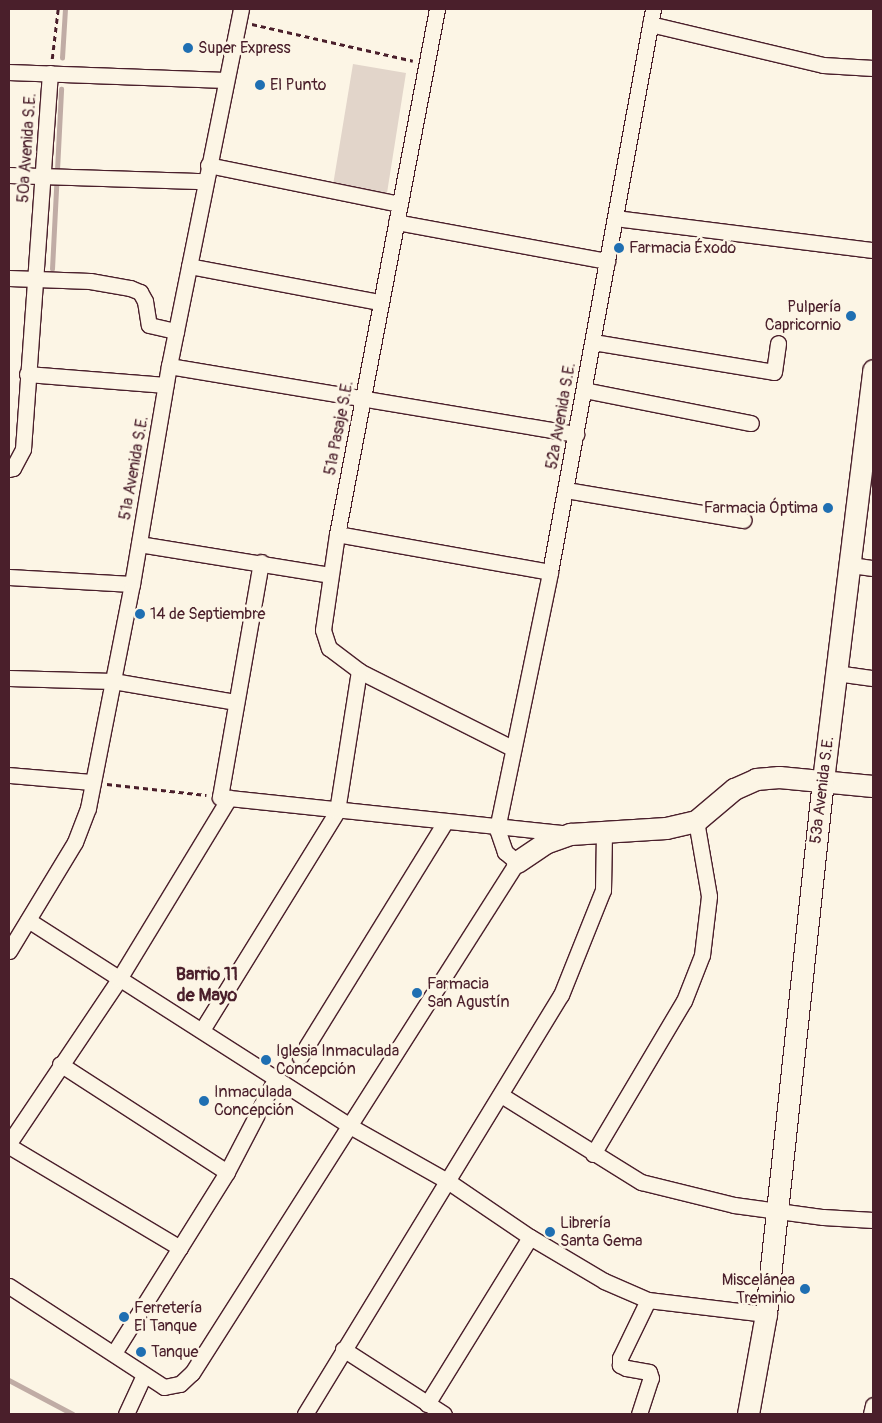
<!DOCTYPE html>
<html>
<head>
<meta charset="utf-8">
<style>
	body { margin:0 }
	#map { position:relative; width:882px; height:1423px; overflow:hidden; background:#fcf5e5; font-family:Pangolin,sans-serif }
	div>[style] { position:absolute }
	.green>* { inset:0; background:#e2d5ca }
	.stream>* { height:4.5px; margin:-2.25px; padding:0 2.25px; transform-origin:2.25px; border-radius:2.25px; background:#c0aca5 }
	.path>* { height:2.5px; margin-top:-1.25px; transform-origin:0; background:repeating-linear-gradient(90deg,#4a1f2b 0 5px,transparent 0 9px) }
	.roads { filter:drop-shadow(1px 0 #4a1f2b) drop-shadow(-1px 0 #4a1f2b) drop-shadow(0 1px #4a1f2b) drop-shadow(0 -1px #4a1f2b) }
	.street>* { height:15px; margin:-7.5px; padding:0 7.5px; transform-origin:7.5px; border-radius:7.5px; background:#fcf5e5 }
	.secondary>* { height:21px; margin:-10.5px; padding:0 10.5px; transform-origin:10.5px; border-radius:10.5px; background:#fcf5e5 }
	.dots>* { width:14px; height:14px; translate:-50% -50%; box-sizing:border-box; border:2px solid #fcf5e5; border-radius:50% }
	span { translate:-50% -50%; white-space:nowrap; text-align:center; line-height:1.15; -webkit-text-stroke:5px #fcf5e5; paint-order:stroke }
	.poi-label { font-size:16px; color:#4a1f2b }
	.left { translate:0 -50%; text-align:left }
	.right { translate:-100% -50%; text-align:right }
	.street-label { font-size:16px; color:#4a1f2b }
	.neighbourhood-label { font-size:18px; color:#4a1f2b; font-weight:700 }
	.frame { position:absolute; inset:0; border:10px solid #4a1f2b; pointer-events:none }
</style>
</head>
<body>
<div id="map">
	<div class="green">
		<i style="clip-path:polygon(353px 64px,406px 73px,387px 193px,333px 185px)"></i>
	</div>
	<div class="stream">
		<i style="left:62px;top:58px;width:49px;rotate:-86.5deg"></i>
		<i style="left:52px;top:269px;width:180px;rotate:-87.1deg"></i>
		<i style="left:9px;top:1380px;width:72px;rotate:28deg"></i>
	</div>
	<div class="path">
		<i style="left:252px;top:24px;width:165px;rotate:12.9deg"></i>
		<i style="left:52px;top:59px;width:50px;rotate:-83.2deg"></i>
		<i style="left:107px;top:784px;width:100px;rotate:6.3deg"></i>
	</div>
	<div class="roads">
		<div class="street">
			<i style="left:437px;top:9px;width:534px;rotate:100.78deg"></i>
			<i style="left:337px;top:534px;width:97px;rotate:98.3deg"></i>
			<i style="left:323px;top:630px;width:19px;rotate:72deg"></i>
			<i style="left:329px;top:648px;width:38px;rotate:37deg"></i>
			<i style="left:359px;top:671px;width:171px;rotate:26.7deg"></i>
			<i style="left:650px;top:24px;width:178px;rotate:13.3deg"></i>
			<i style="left:823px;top:65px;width:50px;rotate:3.4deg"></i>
			<i style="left:9px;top:72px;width:216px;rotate:2.1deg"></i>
			<i style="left:208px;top:165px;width:196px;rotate:11.5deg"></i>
			<i style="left:9px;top:175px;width:196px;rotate:1.8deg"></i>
			<i style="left:615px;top:218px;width:260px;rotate:7.1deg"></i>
			<i style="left:396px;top:222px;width:215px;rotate:10.5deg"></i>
			<i style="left:189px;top:266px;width:194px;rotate:10.7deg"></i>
			<i style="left:9px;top:278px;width:81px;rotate:2.1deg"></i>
			<i style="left:90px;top:281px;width:41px;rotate:9.9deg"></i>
			<i style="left:130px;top:288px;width:11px;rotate:22deg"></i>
			<i style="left:140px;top:292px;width:10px;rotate:61deg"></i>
			<i style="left:145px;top:301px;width:24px;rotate:81deg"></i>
			<i style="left:149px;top:325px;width:28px;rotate:13deg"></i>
			<i style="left:593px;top:342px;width:183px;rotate:9.4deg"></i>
			<i style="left:774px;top:372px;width:29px;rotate:-82deg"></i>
			<i style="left:169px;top:366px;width:413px;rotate:9.5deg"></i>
			<i style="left:27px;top:374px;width:139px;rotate:4.5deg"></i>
			<i style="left:584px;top:390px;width:170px;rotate:11.2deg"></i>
			<i style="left:9px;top:469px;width:4px;rotate:-14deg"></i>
			<i style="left:13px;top:468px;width:21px;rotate:-62deg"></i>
			<i style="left:23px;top:449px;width:377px;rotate:-85.9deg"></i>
			<i style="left:566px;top:490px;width:180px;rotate:9.6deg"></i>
			<i style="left:337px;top:534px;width:216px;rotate:10.1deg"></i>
			<i style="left:139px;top:544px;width:193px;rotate:9.2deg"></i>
			<i style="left:261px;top:562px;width:239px;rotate:99.9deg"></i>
			<i style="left:220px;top:797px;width:345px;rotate:6deg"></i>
			<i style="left:851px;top:565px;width:22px;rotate:8deg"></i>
			<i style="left:9px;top:577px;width:123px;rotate:3.3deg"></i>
			<i style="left:836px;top:673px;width:37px;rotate:8deg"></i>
			<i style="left:9px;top:678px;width:104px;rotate:1.7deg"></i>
			<i style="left:113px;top:681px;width:125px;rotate:9.7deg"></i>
			<i style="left:9px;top:775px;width:84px;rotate:4.8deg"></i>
			<i style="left:28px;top:920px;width:380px;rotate:32.6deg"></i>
			<i style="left:348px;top:1125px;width:116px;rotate:29.4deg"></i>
			<i style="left:449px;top:1182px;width:98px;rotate:34.2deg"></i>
			<i style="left:530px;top:1237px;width:86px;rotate:30.7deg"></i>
			<i style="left:604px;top:1281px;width:48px;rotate:23.4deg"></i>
			<i style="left:648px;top:1300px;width:119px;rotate:6.8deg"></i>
			<i style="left:9px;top:951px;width:127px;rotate:-58.8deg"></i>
			<i style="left:75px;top:842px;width:36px;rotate:-69deg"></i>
			<i style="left:88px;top:808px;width:228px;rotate:-78.9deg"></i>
			<i style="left:132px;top:584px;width:221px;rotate:-80.4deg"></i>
			<i style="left:169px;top:366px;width:364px;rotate:-78.6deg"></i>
			<i style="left:202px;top:1030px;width:257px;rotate:-58.3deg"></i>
			<i style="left:337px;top:811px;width:142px;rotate:-81.1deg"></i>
			<i style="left:300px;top:1057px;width:276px;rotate:-58.3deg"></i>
			<i style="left:60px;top:1064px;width:199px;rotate:32.9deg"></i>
			<i style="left:501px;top:1095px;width:165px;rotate:31.9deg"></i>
			<i style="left:641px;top:1182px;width:96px;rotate:13.9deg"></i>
			<i style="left:734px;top:1205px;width:90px;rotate:7.7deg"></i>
			<i style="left:823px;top:1217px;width:50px;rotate:3.4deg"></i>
			<i style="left:9px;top:1143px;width:197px;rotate:-56.1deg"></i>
			<i style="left:119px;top:979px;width:212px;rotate:-58.7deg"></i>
			<i style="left:9px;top:1146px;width:199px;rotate:30.8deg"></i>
			<i style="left:593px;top:1154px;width:178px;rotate:-59.3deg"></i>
			<i style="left:684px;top:1001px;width:49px;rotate:-68.6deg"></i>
			<i style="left:702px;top:955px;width:59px;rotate:-83.2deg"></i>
			<i style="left:709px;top:896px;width:76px;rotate:-99.8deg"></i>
			<i style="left:9px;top:1286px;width:185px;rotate:33.1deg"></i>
			<i style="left:164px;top:1387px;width:16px;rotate:-11deg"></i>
			<i style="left:180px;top:1384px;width:16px;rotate:-43deg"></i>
			<i style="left:192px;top:1373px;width:606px;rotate:-57.54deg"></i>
			<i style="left:517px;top:862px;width:16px;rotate:-140deg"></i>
			<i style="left:505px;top:852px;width:24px;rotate:-109deg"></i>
			<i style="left:497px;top:829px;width:262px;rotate:-78.3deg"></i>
			<i style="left:550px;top:572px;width:572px;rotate:-79.63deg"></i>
			<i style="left:343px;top:1349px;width:120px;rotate:32.8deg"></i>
			<i style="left:114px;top:1353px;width:213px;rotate:-58deg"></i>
			<i style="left:227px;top:1172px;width:106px;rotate:-62.5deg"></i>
			<i style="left:427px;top:1404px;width:196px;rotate:-58.3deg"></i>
			<i style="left:126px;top:1414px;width:43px;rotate:-65.2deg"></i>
			<i style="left:305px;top:1414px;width:491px;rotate:-58.6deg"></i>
			<i style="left:561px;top:995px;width:113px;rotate:-68.2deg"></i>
			<i style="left:603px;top:890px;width:59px;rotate:-89deg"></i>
			<i style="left:639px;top:1414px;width:38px;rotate:-72deg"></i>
			<i style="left:651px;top:1378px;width:6px;rotate:-108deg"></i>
			<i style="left:649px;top:1372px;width:23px;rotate:-170deg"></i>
			<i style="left:626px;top:1368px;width:7px;rotate:-153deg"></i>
			<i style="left:620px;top:1365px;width:7px;rotate:-90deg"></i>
			<i style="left:620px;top:1358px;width:64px;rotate:-64.2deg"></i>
			<i style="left:871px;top:1414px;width:9px;rotate:-77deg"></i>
		</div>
		<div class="secondary">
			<i style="left:517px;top:862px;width:34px;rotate:-34deg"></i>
			<i style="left:545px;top:843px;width:27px;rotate:-20deg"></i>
			<i style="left:570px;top:834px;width:96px;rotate:-3.6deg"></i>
			<i style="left:666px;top:828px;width:31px;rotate:-13deg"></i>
			<i style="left:696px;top:821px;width:50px;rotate:-40.1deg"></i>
			<i style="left:734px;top:789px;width:24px;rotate:-24deg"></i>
			<i style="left:756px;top:779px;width:23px;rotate:-5deg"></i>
			<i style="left:779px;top:777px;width:94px;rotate:5.5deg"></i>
			<i style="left:748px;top:1414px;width:102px;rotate:-79.8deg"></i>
			<i style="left:766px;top:1314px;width:537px;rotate:-83.91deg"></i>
			<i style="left:823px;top:780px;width:413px;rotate:-83deg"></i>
		</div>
	</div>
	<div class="dots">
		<i style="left:188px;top:48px;background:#1f6fb2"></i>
		<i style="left:260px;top:85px;background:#1f6fb2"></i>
		<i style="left:619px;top:248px;background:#1f6fb2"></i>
		<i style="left:851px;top:316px;background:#1f6fb2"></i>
		<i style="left:828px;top:508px;background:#1f6fb2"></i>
		<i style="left:140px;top:614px;background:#1f6fb2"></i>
		<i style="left:417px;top:993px;background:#1f6fb2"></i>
		<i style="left:266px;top:1060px;background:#1f6fb2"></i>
		<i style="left:204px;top:1101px;background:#1f6fb2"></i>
		<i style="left:550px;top:1232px;background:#1f6fb2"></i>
		<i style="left:805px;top:1289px;background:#1f6fb2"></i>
		<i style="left:124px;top:1317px;background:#1f6fb2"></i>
		<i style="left:141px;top:1352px;background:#1f6fb2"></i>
	</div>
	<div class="poi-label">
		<span class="left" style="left:198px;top:48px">Super Express</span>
		<span class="left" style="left:270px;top:85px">El Punto</span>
		<span class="left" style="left:629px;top:248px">Farmacia Éxodo</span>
		<span class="right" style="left:841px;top:316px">Pulpería<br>Capricornio</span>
		<span class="right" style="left:818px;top:508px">Farmacia Óptima</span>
		<span class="left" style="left:150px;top:614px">14 de Septiembre</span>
		<span class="left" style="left:427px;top:993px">Farmacia<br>San Agustín</span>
		<span class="left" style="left:276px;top:1060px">Iglesia Inmaculada<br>Concepción</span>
		<span class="left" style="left:214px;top:1101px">Inmaculada<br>Concepción</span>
		<span class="left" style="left:560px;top:1232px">Librería<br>Santa Gema</span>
		<span class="right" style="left:795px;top:1289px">Miscelánea<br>Treminio</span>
		<span class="left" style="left:134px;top:1317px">Ferretería<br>El Tanque</span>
		<span class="left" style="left:151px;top:1352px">Tanque</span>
	</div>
	<div class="street-label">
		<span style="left:27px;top:148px;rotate:-86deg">50a Avenida S.E.</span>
		<span style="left:561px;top:416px;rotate:-80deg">52a Avenida S.E.</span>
		<span style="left:339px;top:428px;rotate:-79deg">51a Pasaje S.E.</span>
		<span style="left:134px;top:468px;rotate:-80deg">51a Avenida S.E.</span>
		<span style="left:822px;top:790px;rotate:-83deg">53a Avenida S.E.</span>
	</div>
	<div class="neighbourhood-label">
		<span style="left:207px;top:986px">Barrio 11<br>de Mayo</span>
	</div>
	<div class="frame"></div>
</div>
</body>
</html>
